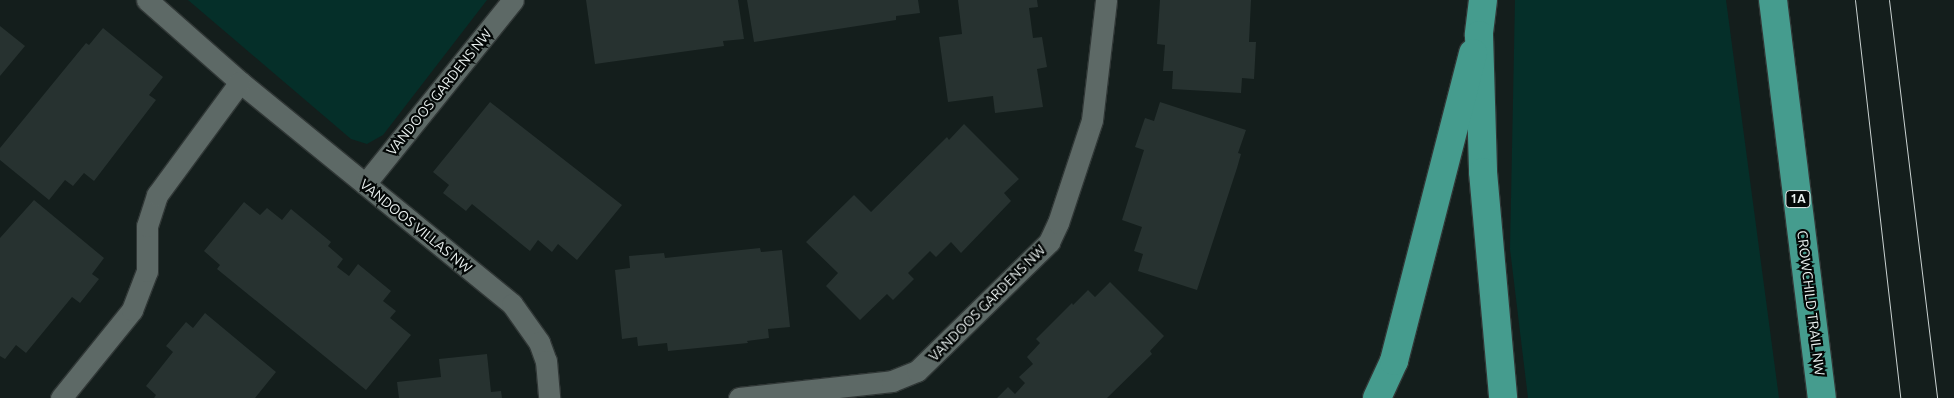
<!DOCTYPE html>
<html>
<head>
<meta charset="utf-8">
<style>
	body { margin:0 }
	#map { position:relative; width:1954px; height:398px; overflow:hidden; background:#141e1c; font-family:Ubuntu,sans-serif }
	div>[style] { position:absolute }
	.green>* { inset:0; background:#052f29 }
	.building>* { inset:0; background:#273230 }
	.roads { filter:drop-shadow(1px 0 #303736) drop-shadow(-1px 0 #303736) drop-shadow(0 1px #303736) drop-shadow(0 -1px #303736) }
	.service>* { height:21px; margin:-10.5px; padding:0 10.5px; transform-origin:10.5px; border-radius:10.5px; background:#5d6966 }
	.motorway>* { height:28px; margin:-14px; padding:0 14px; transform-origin:14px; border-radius:14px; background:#459c8e }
	.tram>* { height:1px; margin:-0.5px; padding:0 0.5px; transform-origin:0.5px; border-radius:0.5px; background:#cad2d1 }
	span { translate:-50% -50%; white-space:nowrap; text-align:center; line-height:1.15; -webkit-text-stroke:4.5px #040807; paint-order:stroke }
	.shield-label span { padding:1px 4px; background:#040807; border:1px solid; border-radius:4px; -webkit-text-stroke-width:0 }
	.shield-label { font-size:12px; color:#eaf1f0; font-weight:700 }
	.street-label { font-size:14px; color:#eaf1f0 }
</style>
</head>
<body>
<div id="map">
	<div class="green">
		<i style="clip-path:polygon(188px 0,487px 0,383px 135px,367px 144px,351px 139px)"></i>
		<i style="clip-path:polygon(1515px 0,1726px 0,1779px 398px,1528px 398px,1510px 249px)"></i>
	</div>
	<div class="building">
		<i style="clip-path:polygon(586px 0,738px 0,744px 39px,723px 41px,724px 46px,595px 64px)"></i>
		<i style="clip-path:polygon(747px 0,918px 0,920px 13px,896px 16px,896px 20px,754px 42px)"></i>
		<i style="clip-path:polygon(958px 0,1037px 0,1038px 7px,1029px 8px,1033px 38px,1042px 37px,1047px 67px,1037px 69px,1043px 107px,995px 113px,993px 96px,948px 102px,939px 37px,962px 34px)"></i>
		<i style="clip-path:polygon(1160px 0,1251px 0,1249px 42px,1256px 42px,1254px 79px,1242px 78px,1241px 93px,1172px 89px,1173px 71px,1163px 71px,1165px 45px,1157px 44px)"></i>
		<i style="clip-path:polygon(0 26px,25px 46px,0 76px)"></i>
		<i style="clip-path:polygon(103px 28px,163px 77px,149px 95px,156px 100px,94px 181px,84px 173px,73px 186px,65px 180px,49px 200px,0 160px,0 148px,86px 43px,89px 45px)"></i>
		<i style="clip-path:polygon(490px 102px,622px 205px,577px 260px,558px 244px,552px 252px,538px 240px,530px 251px,472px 204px,466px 211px,443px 193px,449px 185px,433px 172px)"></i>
		<i style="clip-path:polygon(1160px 102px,1246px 130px,1238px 153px,1241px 154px,1237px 168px,1197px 290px,1138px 271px,1143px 254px,1134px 251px,1142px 227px,1122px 220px,1144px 150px,1135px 147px,1145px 118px,1154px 121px)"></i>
		<i style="clip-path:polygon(964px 124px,1019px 179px,1004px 193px,1011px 201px,961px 253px,951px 242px,936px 257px,930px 251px,908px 273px,914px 279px,893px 300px,887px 294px,860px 320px,826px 286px,838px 273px,806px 242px,854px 195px,871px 212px,947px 137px,949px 140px)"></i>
		<i style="clip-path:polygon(34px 200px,104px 258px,92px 274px,99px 279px,80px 303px,72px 297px,26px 353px,16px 345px,5px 359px,0 356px,0 238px)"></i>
		<i style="clip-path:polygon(244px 202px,260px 215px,267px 208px,282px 220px,291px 209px,331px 242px,328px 246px,343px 259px,337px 267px,349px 276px,358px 264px,391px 291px,383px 301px,396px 311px,390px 318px,411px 335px,366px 390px,217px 269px,220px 265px,204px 251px)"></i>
		<i style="clip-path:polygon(760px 248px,761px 252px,782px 250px,790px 327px,768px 329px,769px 338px,747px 341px,748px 343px,668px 351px,667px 343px,638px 346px,637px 337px,622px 339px,615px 270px,630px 268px,629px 256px,664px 253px,665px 258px)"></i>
		<i style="clip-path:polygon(1110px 282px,1164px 336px,1150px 351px,1152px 354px,1107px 398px,997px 398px,1008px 387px,1015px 394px,1025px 383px,1019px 377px,1033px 364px,1027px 357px,1040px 343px,1036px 339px,1072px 303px,1073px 305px,1088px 290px,1095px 297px)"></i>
		<i style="clip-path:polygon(205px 313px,276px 372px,255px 398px,154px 398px,156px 395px,146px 386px,173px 352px,166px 346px,186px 322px,193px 328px)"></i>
		<i style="clip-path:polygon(487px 354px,491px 392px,501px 391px,502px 398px,399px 398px,397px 382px,441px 377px,439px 359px)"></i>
	</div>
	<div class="roads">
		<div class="service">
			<i style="left:147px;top:0;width:124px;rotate:41.4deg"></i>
			<i style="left:240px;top:82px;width:351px;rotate:39.2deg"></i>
			<i style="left:512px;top:304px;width:47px;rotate:54.6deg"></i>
			<i style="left:539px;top:342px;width:20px;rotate:70deg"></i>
			<i style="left:546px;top:361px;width:37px;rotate:85deg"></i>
			<i style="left:365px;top:184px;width:236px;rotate:-51.2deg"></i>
			<i style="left:61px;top:398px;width:113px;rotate:-51.1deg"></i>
			<i style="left:132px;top:310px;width:42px;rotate:-69deg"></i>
			<i style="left:147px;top:271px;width:45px;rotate:-90deg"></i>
			<i style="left:147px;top:226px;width:33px;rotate:-72deg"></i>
			<i style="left:157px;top:195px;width:140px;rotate:-53.7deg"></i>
			<i style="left:739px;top:398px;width:154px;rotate:-6.3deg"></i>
			<i style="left:892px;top:381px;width:27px;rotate:-22deg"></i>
			<i style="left:917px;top:371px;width:185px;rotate:-44.3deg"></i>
			<i style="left:1049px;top:242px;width:21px;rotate:-65deg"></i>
			<i style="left:1058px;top:223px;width:108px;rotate:-71.7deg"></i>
			<i style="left:1092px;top:120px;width:121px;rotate:-83.3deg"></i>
		</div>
		<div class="motorway">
			<i style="left:1483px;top:0;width:35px;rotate:97deg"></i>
			<i style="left:1479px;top:35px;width:137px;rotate:88.3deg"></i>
			<i style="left:1483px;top:172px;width:227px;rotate:84.9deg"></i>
			<i style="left:1773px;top:0;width:401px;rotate:83deg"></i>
			<i style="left:1377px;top:398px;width:41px;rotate:-65.3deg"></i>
			<i style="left:1394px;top:361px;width:318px;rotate:-75.6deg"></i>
		</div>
	</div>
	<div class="tram">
		<i style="left:1855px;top:0;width:401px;rotate:83.5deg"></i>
		<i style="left:1889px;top:0;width:401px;rotate:83.1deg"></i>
	</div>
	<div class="shield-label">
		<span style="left:1798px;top:199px">1A</span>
	</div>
	<div class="street-label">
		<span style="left:439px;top:92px;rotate:-51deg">VANDOOS GARDENS NW</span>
		<span style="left:416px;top:226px;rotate:39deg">VANDOOS VILLAS NW</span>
		<span style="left:987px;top:303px;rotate:-45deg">VANDOOS GARDENS NW</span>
		<span style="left:1811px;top:303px;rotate:83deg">CROWCHILD TRAIL NW</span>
	</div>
</div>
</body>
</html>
